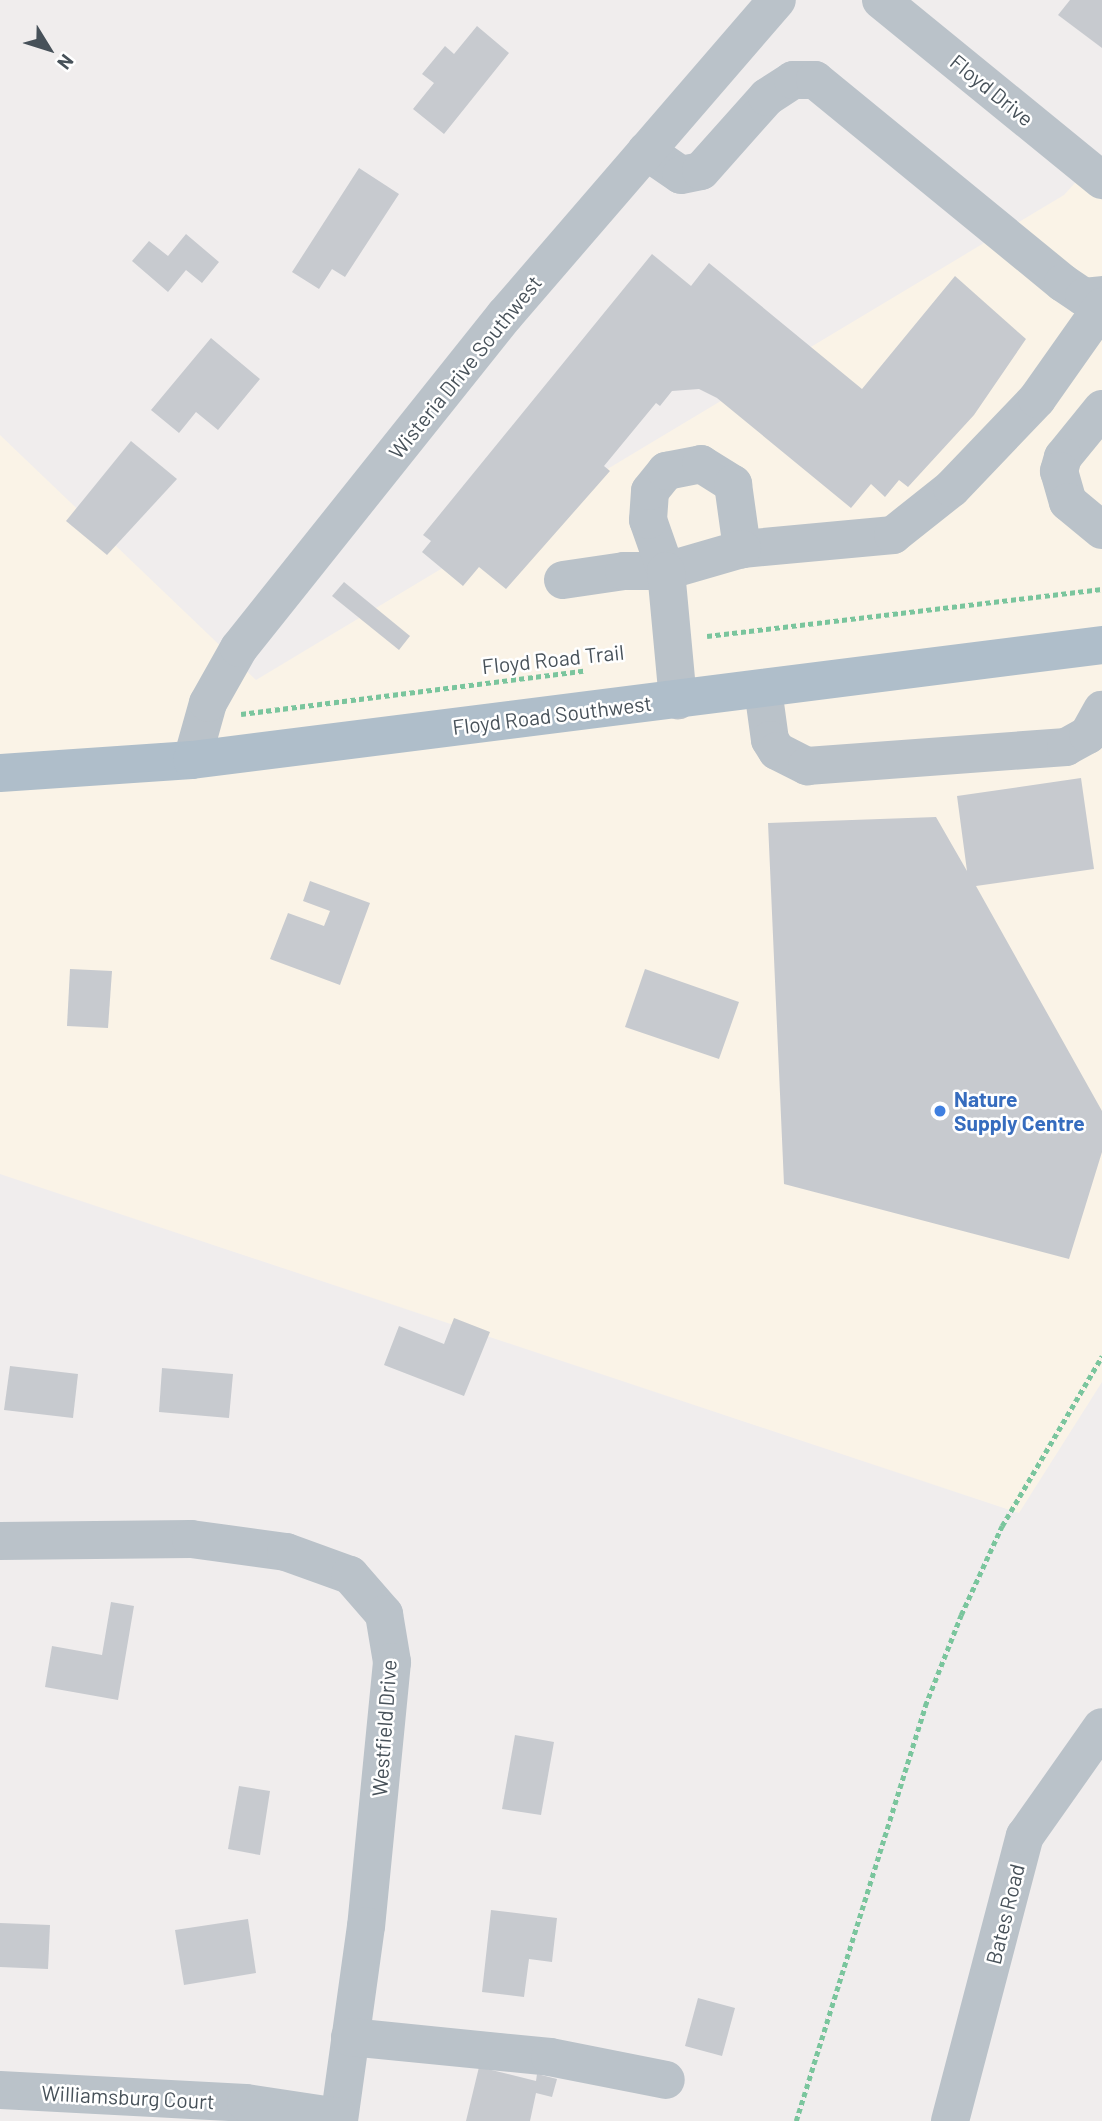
<!DOCTYPE html>
<html>
<head>
<meta charset="utf-8">
<style>
	body { margin:0 }
	#map { position:relative; width:1102px; height:2121px; overflow:hidden; background:#f0eded; font-family:Barlow,sans-serif }
	div>[style] { position:absolute }
	.commercial>* { inset:0; background:#faf3e7 }
	.building>* { inset:0; background:#c7cacf }
	.path>* { height:4.5px; margin-top:-2.25px; transform-origin:0; background:repeating-linear-gradient(90deg,#7ac59d 0 5px,transparent 0 8.5px) }
	.minor>* { height:38px; margin:-19px; padding:0 19px; transform-origin:19px; border-radius:19px; background:#bac2c9 }
	.major>* { height:38px; margin:-19px; padding:0 19px; transform-origin:19px; border-radius:19px; background:#afbeca }
	.dots>* { width:19px; height:19px; translate:-50% -50%; box-sizing:border-box; border:4px solid #fff; border-radius:50% }
	span { translate:-50% -50%; white-space:nowrap; text-align:center; line-height:1.15; -webkit-text-stroke:5px #fff; paint-order:stroke }
	.street-label { font-size:21px; color:#475159 }
	.shop-label { font-size:21px; color:#366cbe; font-weight:700 }
	.left { translate:0 -50%; text-align:left }
	.north { position:absolute; left:14px; top:14px; width:70px; height:70px; -webkit-text-stroke:5px #fff; paint-order:stroke; rotate:128deg; font-size:19px; font-weight:700; line-height:28px; text-align:center; color:#475159 }
	.north::after { content:''; display:block; margin:auto; width:24px; height:32px; background:#475159; clip-path:polygon(50% 0,100% 100%,50% 72%,0 100%) }
</style>
</head>
<body>
<div id="map">
	<div class="commercial">
		<i style="clip-path:polygon(1094px 162px,1102px 168px,1102px 1382px,1019px 1513px,0 1174px,0 435px,256px 680px,1064px 195px)"></i>
	</div>
	<div class="building">
		<i style="clip-path:polygon(1070px 0,1102px 0,1102px 48px,1058px 15px)"></i>
		<i style="clip-path:polygon(477px 26px,509px 53px,444px 134px,413px 109px,434px 83px,422px 74px,445px 46px,454px 54px)"></i>
		<i style="clip-path:polygon(359px 168px,399px 194px,345px 277px,332px 269px,319px 289px,292px 272px)"></i>
		<i style="clip-path:polygon(186px 234px,219px 262px,202px 283px,186px 270px,168px 292px,132px 261px,149px 241px,168px 256px)"></i>
		<i style="clip-path:polygon(652px 254px,691px 286px,709px 263px,862px 389px,955px 276px,1026px 339px,974px 415px,908px 487px,899px 480px,885px 497px,871px 484px,851px 508px,717px 398px,699px 389px,672px 391px,660px 406px,656px 403px,604px 466px,610px 471px,506px 589px,479px 567px,463px 586px,422px 552px,431px 541px,423px 535px)"></i>
		<i style="clip-path:polygon(211px 338px,260px 379px,218px 430px,196px 412px,179px 433px,151px 410px)"></i>
		<i style="clip-path:polygon(131px 441px,177px 479px,107px 555px,66px 521px)"></i>
		<i style="clip-path:polygon(344px 582px,410px 636px,399px 650px,332px 596px)"></i>
		<i style="clip-path:polygon(1081px 778px,1094px 869px,976px 886px,1102px 1111px,1102px 1152px,1069px 1259px,784px 1184px,768px 823px,936px 817px,967px 871px,957px 796px)"></i>
		<i style="clip-path:polygon(310px 881px,370px 903px,340px 985px,270px 959px,288px 913px,324px 926px,330px 911px,303px 901px)"></i>
		<i style="clip-path:polygon(70px 969px,112px 971px,108px 1028px,67px 1026px)"></i>
		<i style="clip-path:polygon(645px 969px,739px 1002px,719px 1059px,625px 1027px)"></i>
		<i style="clip-path:polygon(454px 1318px,490px 1332px,464px 1396px,384px 1365px,399px 1326px,444px 1344px)"></i>
		<i style="clip-path:polygon(10px 1366px,78px 1374px,73px 1418px,4px 1410px)"></i>
		<i style="clip-path:polygon(162px 1368px,233px 1374px,229px 1418px,159px 1412px)"></i>
		<i style="clip-path:polygon(111px 1602px,134px 1606px,118px 1700px,45px 1687px,52px 1646px,102px 1655px)"></i>
		<i style="clip-path:polygon(515px 1735px,554px 1742px,541px 1815px,502px 1809px)"></i>
		<i style="clip-path:polygon(239px 1786px,270px 1791px,260px 1855px,228px 1849px)"></i>
		<i style="clip-path:polygon(491px 1910px,557px 1918px,552px 1962px,529px 1959px,524px 1997px,482px 1992px)"></i>
		<i style="clip-path:polygon(248px 1919px,256px 1973px,184px 1985px,175px 1930px)"></i>
		<i style="clip-path:polygon(0 1923px,50px 1925px,48px 1969px,0 1967px)"></i>
		<i style="clip-path:polygon(698px 1998px,735px 2008px,722px 2056px,685px 2046px)"></i>
		<i style="clip-path:polygon(479px 2067px,536px 2081px,537px 2074px,557px 2079px,552px 2097px,536px 2093px,530px 2121px,466px 2121px)"></i>
	</div>
	<div class="path">
		<i style="left:707px;top:636px;width:398px;rotate:-6.8deg"></i>
		<i style="left:241px;top:714px;width:345px;rotate:-7.2deg"></i>
		<i style="left:796px;top:2121px;width:435px;rotate:-72.7deg"></i>
		<i style="left:925px;top:1706px;width:98px;rotate:-68.4deg"></i>
		<i style="left:961px;top:1615px;width:98px;rotate:-65.3deg"></i>
		<i style="left:1002px;top:1526px;width:197px;rotate:-59.5deg"></i>
	</div>
	<div class="minor">
		<i style="left:881px;top:0;width:285px;rotate:39.2deg"></i>
		<i style="left:646px;top:151px;width:42px;rotate:34.4deg"></i>
		<i style="left:681px;top:175px;width:20px;rotate:-11deg"></i>
		<i style="left:701px;top:171px;width:99px;rotate:-48.3deg"></i>
		<i style="left:767px;top:97px;width:31px;rotate:-33deg"></i>
		<i style="left:793px;top:80px;width:22px"></i>
		<i style="left:815px;top:80px;width:320px;rotate:39.3deg"></i>
		<i style="left:1063px;top:283px;width:25px;rotate:34deg"></i>
		<i style="left:1084px;top:297px;width:18px;rotate:-6deg"></i>
		<i style="left:1102px;top:409px;width:62px;rotate:129.1deg"></i>
		<i style="left:1063px;top:457px;width:15px;rotate:106deg"></i>
		<i style="left:1059px;top:471px;width:32px;rotate:74deg"></i>
		<i style="left:1068px;top:502px;width:44px;rotate:39.5deg"></i>
		<i style="left:742px;top:549px;width:152px;rotate:-5.3deg"></i>
		<i style="left:893px;top:535px;width:75px;rotate:-38.5deg"></i>
		<i style="left:952px;top:488px;width:123px;rotate:-46.3deg"></i>
		<i style="left:1037px;top:399px;width:113px;rotate:-54.8deg"></i>
		<i style="left:563px;top:580px;width:62px;rotate:-8.4deg"></i>
		<i style="left:624px;top:571px;width:42px"></i>
		<i style="left:666px;top:571px;width:54px;rotate:-109.4deg"></i>
		<i style="left:648px;top:520px;width:29px;rotate:-86deg"></i>
		<i style="left:650px;top:491px;width:26px;rotate:-51deg"></i>
		<i style="left:666px;top:471px;width:36px;rotate:-11deg"></i>
		<i style="left:701px;top:464px;width:38px;rotate:32deg"></i>
		<i style="left:733px;top:484px;width:66px;rotate:82.1deg"></i>
		<i style="left:742px;top:549px;width:79px;rotate:163.9deg"></i>
		<i style="left:666px;top:571px;width:130px;rotate:84.7deg"></i>
		<i style="left:763px;top:689px;width:51px;rotate:82.2deg"></i>
		<i style="left:770px;top:740px;width:13px;rotate:58deg"></i>
		<i style="left:777px;top:751px;width:34px;rotate:27deg"></i>
		<i style="left:807px;top:766px;width:260px;rotate:-4.2deg"></i>
		<i style="left:1066px;top:747px;width:25px;rotate:-29deg"></i>
		<i style="left:1088px;top:735px;width:29px;rotate:-61deg"></i>
		<i style="left:192px;top:760px;width:59px;rotate:-74.3deg"></i>
		<i style="left:208px;top:703px;width:63px;rotate:-60.6deg"></i>
		<i style="left:239px;top:648px;width:426px;rotate:-51.4deg"></i>
		<i style="left:505px;top:315px;width:416px;rotate:-49.2deg"></i>
		<i style="left:0;top:1541px;width:191px;rotate:-0.6deg"></i>
		<i style="left:191px;top:1539px;width:96px;rotate:7.8deg"></i>
		<i style="left:286px;top:1552px;width:68px;rotate:19.8deg"></i>
		<i style="left:350px;top:1575px;width:52px;rotate:48.9deg"></i>
		<i style="left:384px;top:1614px;width:49px;rotate:80.5deg"></i>
		<i style="left:392px;top:1662px;width:265px;rotate:95.6deg"></i>
		<i style="left:366px;top:1926px;width:197px;rotate:97.9deg"></i>
		<i style="left:350px;top:2037px;width:201px;rotate:5.7deg"></i>
		<i style="left:550px;top:2057px;width:118px;rotate:11.2deg"></i>
		<i style="left:0;top:2090px;width:246px;rotate:3deg"></i>
		<i style="left:246px;top:2103px;width:94px;rotate:8.6deg"></i>
		<i style="left:950px;top:2121px;width:295px;rotate:-75.3deg"></i>
		<i style="left:1025px;top:1836px;width:133px;rotate:-54.8deg"></i>
	</div>
	<div class="major">
		<i style="left:0;top:773px;width:192px;rotate:-3.9deg"></i>
		<i style="left:192px;top:760px;width:917px;rotate:-7.2deg"></i>
	</div>
	<div class="dots">
		<i style="left:940px;top:1111px;background:#3f7fe0"></i>
	</div>
	<div class="street-label">
		<span style="left:992px;top:90px;rotate:39deg">Floyd Drive</span>
		<span style="left:465px;top:367px;rotate:-51deg">Wisteria Drive Southwest</span>
		<span style="left:553px;top:659px;rotate:-6deg">Floyd Road Trail</span>
		<span style="left:552px;top:715px;rotate:-7deg">Floyd Road Southwest</span>
		<span style="left:384px;top:1728px;rotate:-86deg">Westfield Drive</span>
		<span style="left:1005px;top:1914px;rotate:-76deg">Bates Road</span>
		<span style="left:128px;top:2097px;rotate:3deg">Williamsburg Court</span>
	</div>
	<div class="shop-label">
		<span class="left" style="left:954px;top:1111px">Nature<br>Supply Centre</span>
	</div>
	<div class="north">N</div>
</div>
</body>
</html>
